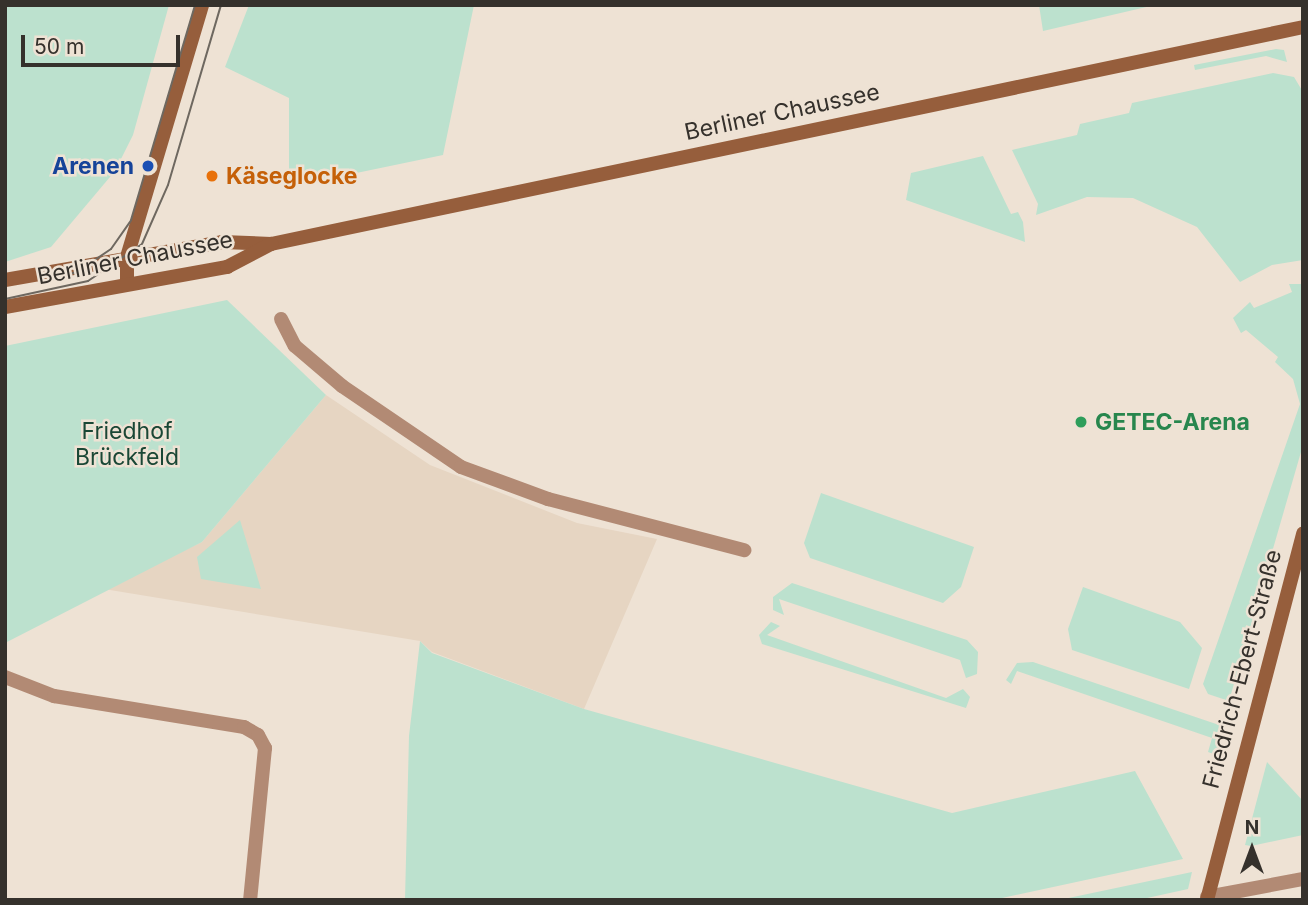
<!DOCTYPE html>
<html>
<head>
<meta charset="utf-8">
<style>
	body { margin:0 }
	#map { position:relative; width:1308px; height:905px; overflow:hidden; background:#eee2d4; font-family:Inter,sans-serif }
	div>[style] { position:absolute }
	.built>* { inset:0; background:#e6d5c2 }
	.green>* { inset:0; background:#bce1ce }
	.street>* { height:14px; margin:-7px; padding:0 7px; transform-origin:7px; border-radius:7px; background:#b28a74 }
	.secondary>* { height:14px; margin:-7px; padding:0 7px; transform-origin:7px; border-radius:7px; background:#965e3c }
	.tram>* { height:2px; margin:-1px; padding:0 1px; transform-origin:1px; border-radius:1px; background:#6e6860 }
	.dots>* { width:19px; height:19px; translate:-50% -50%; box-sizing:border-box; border:4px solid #eee2d4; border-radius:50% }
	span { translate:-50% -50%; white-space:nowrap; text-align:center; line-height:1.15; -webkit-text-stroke:5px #eee2d4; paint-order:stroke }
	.street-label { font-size:23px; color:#35312c }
	.transit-label { font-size:23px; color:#164399; font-weight:700 }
	.right { translate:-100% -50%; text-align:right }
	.food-label { font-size:23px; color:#c56008; font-weight:700 }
	.left { translate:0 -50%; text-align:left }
	.leisure-label { font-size:23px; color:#27864d; font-weight:700 }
	.park-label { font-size:23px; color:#1a4735 }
	.frame { position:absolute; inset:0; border:7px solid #35312c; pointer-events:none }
	.north { position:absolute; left:1217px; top:814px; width:70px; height:70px; -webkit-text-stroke:5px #eee2d4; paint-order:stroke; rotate:0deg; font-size:19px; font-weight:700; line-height:28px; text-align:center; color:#35312c }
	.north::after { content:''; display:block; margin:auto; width:24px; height:32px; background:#35312c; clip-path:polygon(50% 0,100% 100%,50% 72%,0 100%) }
	.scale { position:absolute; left:21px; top:35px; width:159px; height:32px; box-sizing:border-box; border:4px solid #35312c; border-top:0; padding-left:9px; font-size:21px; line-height:24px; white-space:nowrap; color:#35312c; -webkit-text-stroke:5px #eee2d4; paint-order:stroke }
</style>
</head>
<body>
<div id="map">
	<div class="built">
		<i style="clip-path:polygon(326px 395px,430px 465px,577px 523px,657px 539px,584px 709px,432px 652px,420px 641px,104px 589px,202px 542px)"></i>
	</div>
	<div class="green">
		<i style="clip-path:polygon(5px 5px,169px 5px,133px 135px,115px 171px,51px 247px,5px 262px)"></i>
		<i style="clip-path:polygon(249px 5px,474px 5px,443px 155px,289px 187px,289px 98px,225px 67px)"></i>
		<i style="clip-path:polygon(1039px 5px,1155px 5px,1043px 31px)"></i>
		<i style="clip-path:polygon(1276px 49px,1284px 50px,1287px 62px,1266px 56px,1195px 70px,1194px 65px)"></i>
		<i style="clip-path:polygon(1273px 73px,1294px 77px,1303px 92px,1303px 260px,1272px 265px,1240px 282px,1197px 227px,1133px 198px,1087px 197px,1036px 215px,1038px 204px,1012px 150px,1077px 135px,1080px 124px,1129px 113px,1132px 103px)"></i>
		<i style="clip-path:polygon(983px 156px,1011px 214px,1018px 212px,1023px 222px,1025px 242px,906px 200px,911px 173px)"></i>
		<i style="clip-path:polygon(1289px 284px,1303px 284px,1303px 445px,1229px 701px,1208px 694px,1203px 684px,1300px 404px,1293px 379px,1275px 362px,1278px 357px,1246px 330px,1241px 333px,1233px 318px,1250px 302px,1254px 308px,1292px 292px)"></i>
		<i style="clip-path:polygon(227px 300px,326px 395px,202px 542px,5px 643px,5px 346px)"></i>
		<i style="clip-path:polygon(821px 493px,974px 547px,961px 587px,943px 603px,810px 558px,804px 543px)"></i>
		<i style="clip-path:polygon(240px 520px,261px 589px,201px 579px,197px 557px)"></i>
		<i style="clip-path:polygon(792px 583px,967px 640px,978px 652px,977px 674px,966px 678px,960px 660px,779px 599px,784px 615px,773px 610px,773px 597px)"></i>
		<i style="clip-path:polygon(1083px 587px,1180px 622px,1202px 648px,1189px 689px,1072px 650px,1068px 629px)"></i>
		<i style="clip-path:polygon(771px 622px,780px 626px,767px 635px,946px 698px,963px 689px,970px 697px,966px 708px,762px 644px,759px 635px)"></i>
		<i style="clip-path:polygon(420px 641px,432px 653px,584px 709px,952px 813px,1135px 771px,1183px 859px,993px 900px,405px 900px,409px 736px)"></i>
		<i style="clip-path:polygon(1033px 662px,1225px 727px,1219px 756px,1208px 752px,1212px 738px,1017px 671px,1011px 684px,1006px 680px,1017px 663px)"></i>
		<i style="clip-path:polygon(1267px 762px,1303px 801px,1303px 835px,1251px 846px,1245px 845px)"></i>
		<i style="clip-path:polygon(1192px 872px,1188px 889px,1138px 900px,1059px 900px)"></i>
	</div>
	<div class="street">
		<i style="left:281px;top:319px;width:30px;rotate:63deg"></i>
		<i style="left:295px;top:346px;width:62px;rotate:40.4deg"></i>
		<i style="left:342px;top:386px;width:144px;rotate:34.2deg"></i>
		<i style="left:461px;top:467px;width:93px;rotate:20.2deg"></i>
		<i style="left:548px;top:499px;width:203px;rotate:14.6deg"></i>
		<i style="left:5px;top:677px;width:53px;rotate:21.2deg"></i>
		<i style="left:54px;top:696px;width:193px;rotate:9.3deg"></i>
		<i style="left:244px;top:727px;width:16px;rotate:30deg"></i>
		<i style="left:258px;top:735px;width:15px;rotate:62deg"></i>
		<i style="left:265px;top:748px;width:153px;rotate:95.6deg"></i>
		<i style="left:1207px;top:897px;width:98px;rotate:-10.6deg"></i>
	</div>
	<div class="secondary">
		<i style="left:5px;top:280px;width:220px;rotate:-9.9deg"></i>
		<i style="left:222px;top:242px;width:49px;rotate:2.3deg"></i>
		<i style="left:271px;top:244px;width:1055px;rotate:-11.87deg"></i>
		<i style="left:127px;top:284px;width:27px;rotate:-90deg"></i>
		<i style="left:127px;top:257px;width:263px;rotate:-73.4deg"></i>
		<i style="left:5px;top:307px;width:226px;rotate:-10.2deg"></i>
		<i style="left:227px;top:267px;width:50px;rotate:-27.6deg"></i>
		<i style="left:1207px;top:900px;width:379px;rotate:-75.3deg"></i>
	</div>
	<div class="tram">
		<i style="left:46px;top:282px;width:33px;rotate:-18deg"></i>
		<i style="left:77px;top:272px;width:41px;rotate:-34.1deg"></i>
		<i style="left:111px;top:249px;width:35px;rotate:-55deg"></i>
		<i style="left:131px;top:220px;width:224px;rotate:-73.4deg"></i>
		<i style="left:5px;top:299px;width:85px;rotate:-12.2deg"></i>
		<i style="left:88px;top:281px;width:65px;rotate:-34.4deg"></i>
		<i style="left:142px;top:244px;width:64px;rotate:-66.2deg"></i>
		<i style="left:168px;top:185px;width:188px;rotate:-73.6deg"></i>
	</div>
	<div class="dots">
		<i style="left:148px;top:166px;background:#1a4fb4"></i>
		<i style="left:212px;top:176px;background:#e8710a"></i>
		<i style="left:1081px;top:422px;background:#2e9e5b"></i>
	</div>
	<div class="street-label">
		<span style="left:782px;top:112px;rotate:-12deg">Berliner Chaussee</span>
		<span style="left:135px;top:258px;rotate:-11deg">Berliner Chaussee</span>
		<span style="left:1242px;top:669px;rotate:-75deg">Friedrich-Ebert-Straße</span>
	</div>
	<div class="transit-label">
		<span class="right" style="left:134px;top:166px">Arenen</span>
	</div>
	<div class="food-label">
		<span class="left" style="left:226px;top:176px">Käseglocke</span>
	</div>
	<div class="leisure-label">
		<span class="left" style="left:1095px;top:422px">GETEC-Arena</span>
	</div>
	<div class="park-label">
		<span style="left:127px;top:444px">Friedhof<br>Brückfeld</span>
	</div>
	<div class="frame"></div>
	<div class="north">N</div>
	<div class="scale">50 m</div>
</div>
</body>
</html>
